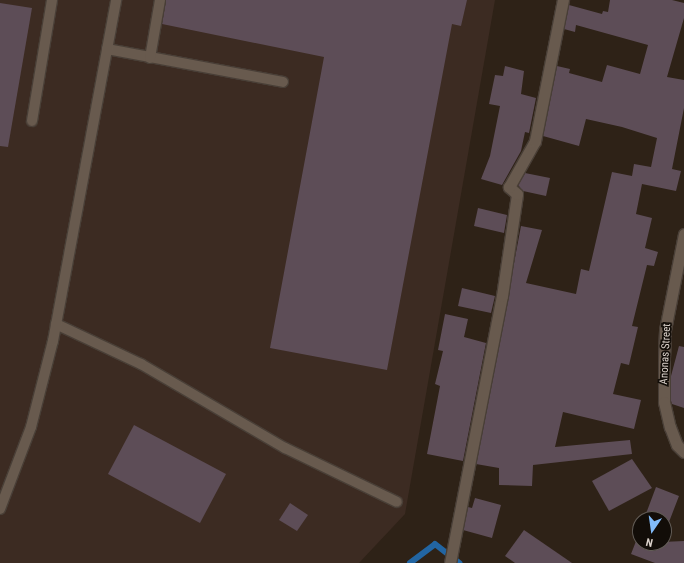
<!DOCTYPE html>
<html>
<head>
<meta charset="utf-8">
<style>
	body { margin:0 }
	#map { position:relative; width:684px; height:563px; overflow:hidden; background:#2e2217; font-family:"Roboto Condensed",sans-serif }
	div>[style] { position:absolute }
	.industrial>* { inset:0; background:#3c2b22 }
	.stream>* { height:6px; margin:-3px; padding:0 3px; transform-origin:3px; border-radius:3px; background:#2265a2 }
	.building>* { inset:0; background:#5d4d57 }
	.roads { filter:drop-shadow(1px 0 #493f37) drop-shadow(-1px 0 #493f37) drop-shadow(0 1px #493f37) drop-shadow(0 -1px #493f37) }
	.service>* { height:10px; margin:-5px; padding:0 5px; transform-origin:5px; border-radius:5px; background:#685a4e }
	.minor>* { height:11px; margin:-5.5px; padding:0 5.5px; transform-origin:5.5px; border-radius:5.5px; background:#685a4e }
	span { translate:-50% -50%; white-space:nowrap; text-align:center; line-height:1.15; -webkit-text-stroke:3.5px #120d08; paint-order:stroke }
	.street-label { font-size:11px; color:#dbd2cb }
	.north { position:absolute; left:632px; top:511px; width:40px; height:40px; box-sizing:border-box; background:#120d08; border:1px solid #625c56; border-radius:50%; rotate:193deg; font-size:11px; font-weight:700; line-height:16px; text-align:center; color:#dbd2cb }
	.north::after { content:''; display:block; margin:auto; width:14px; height:18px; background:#82bcfa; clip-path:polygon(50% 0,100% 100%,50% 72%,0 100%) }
</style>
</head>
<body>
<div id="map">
	<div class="industrial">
		<i style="clip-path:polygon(0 0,495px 0,405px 514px,359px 563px,0 563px)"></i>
	</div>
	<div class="stream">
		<i style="left:410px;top:563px;width:31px;rotate:-37deg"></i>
		<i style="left:435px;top:544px;width:31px;rotate:38deg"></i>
	</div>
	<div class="building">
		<i style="clip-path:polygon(166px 0,467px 0,461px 26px,452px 24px,387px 370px,270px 348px,324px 57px,162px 24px)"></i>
		<i style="clip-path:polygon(610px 0,672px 0,684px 3px,684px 18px,667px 77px,684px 80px,684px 108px,672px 169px,681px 171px,676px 191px,642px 184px,636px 214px,652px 218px,645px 248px,658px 252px,654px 266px,647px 265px,632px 326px,638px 327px,629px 365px,621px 363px,613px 394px,641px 400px,634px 429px,563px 412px,555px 447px,630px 440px,632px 454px,533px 465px,532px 486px,499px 485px,499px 468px,476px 464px,521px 226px,542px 230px,526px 283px,576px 294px,581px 269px,589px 271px,612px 172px,632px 176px,634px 164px,651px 167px,657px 138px,622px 127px,586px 119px,579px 146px,543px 136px,557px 66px,570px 69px,569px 73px,602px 82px,607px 65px,640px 74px,648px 45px,576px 25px,575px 32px,564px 29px,569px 5px,602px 14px,603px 11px,608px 12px)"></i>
		<i style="clip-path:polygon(0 3px,32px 8px,8px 147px,0 146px)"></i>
		<i style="clip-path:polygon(505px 66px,524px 71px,521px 94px,536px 98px,529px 133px,525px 132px,521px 151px,502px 185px,481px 179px,490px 156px,500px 106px,489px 104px,495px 75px,503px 76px)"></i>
		<i style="clip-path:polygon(525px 173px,550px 178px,546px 196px,523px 191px,518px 185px)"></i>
		<i style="clip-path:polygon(478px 208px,507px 215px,504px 233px,474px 226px)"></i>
		<i style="clip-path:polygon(462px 288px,495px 296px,491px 313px,458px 306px)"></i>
		<i style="clip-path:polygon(445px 314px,468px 319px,464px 337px,486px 343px,463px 461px,427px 454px,440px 386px,435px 384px,443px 351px,438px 350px)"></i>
		<i style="clip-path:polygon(679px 346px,684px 347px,684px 408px,672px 404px,671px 401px,671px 376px)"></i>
		<i style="clip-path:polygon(134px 425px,226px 474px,200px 523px,108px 474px)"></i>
		<i style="clip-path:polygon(632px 459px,652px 488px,609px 511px,592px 481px)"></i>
		<i style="clip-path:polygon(656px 487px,679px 496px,664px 535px,664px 519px,644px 519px)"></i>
		<i style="clip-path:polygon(475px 498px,501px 505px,492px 538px,463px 530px,468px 507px,472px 508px)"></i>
		<i style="clip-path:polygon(290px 503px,308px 515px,297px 531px,279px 520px)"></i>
		<i style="clip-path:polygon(524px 530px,572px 563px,515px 563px,505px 556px)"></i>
		<i style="clip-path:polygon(640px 531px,640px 543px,684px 541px,684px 563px,655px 563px,631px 554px)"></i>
	</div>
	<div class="roads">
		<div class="service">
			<i style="left:107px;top:49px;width:179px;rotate:10.6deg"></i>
			<i style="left:150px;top:58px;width:59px;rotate:-80.2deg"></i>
			<i style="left:32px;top:121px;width:123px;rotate:-80.6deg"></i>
			<i style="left:56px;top:324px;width:94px;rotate:25.2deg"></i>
			<i style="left:141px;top:364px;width:167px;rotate:30.3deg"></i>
			<i style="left:285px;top:448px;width:124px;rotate:25.7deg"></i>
			<i style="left:0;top:509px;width:88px;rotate:-69.3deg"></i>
			<i style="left:31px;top:427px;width:89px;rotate:-75.7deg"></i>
			<i style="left:53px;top:341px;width:347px;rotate:-79.5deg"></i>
		</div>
		<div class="minor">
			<i style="left:684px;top:234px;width:98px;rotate:101.2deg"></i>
			<i style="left:665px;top:330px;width:30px;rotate:92deg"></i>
			<i style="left:664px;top:360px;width:42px;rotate:90deg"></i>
			<i style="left:664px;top:402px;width:26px;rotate:77deg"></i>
			<i style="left:670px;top:427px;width:19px;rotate:69deg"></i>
			<i style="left:677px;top:445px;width:10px;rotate:45deg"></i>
			<i style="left:450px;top:563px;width:272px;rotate:-79deg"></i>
			<i style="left:502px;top:296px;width:103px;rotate:-81.6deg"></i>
			<i style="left:517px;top:194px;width:11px;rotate:-139deg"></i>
			<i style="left:509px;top:187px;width:53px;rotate:-60.5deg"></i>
			<i style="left:535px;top:141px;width:144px;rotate:-78.8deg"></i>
		</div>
	</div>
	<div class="street-label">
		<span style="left:666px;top:354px;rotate:-87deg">Anonas Street</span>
	</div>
	<div class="north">N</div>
</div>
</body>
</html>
